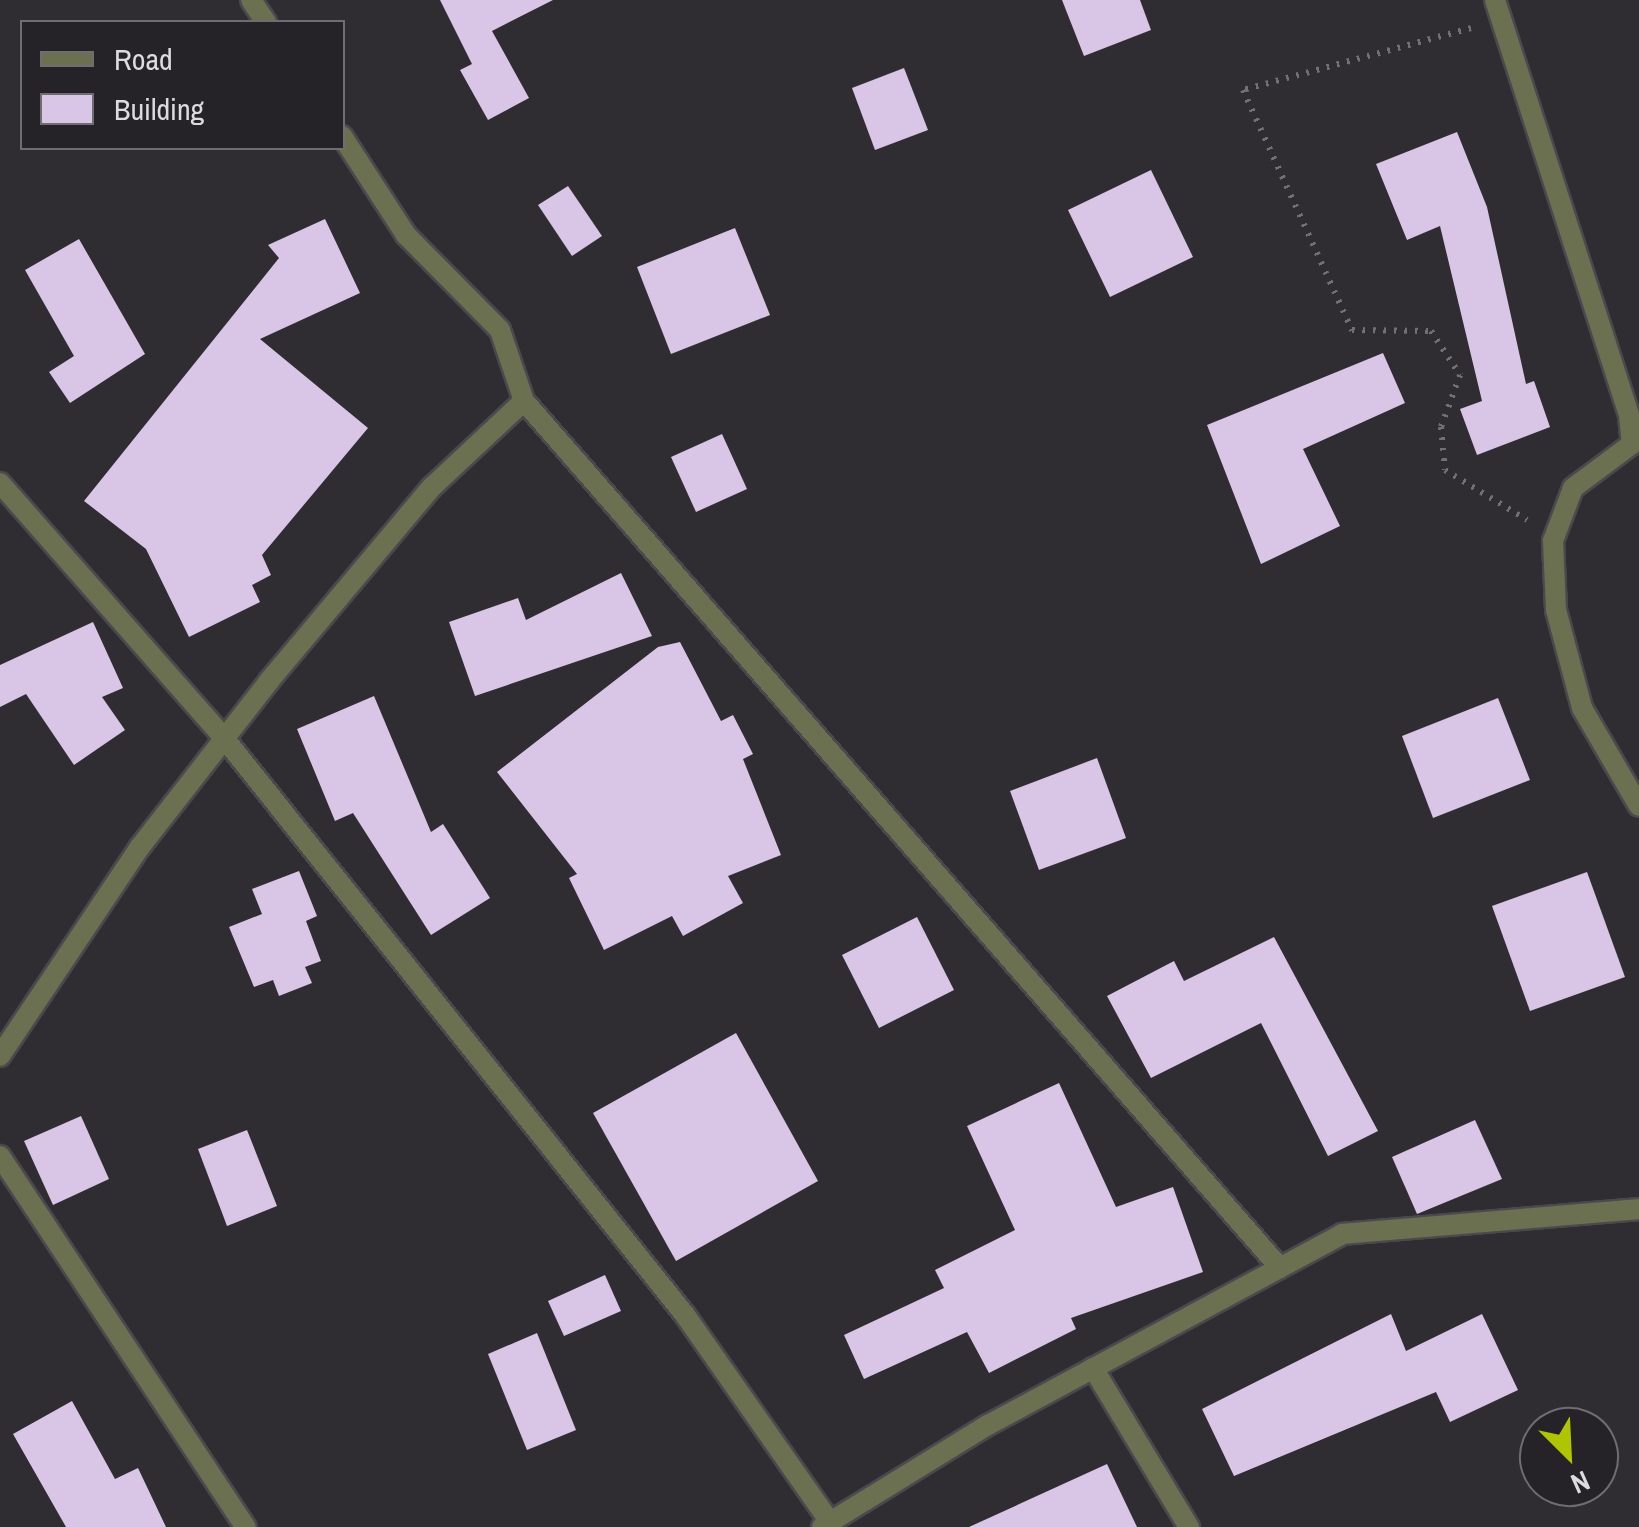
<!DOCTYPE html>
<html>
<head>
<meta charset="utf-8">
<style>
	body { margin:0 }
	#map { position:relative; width:1639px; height:1527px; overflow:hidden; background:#302d32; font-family:"Archivo Narrow",sans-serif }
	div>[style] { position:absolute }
	.building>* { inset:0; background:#d9c5e5 }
	.path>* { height:6px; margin-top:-3px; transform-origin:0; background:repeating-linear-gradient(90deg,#737074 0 2.5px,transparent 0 10.5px) }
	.roads { filter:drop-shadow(2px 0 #4c494e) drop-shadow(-2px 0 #4c494e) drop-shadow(0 2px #4c494e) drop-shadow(0 -2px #4c494e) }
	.minor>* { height:20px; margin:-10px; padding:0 10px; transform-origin:10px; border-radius:10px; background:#6b7150 }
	span { translate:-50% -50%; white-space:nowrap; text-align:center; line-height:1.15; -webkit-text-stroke:10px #262328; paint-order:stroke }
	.legend { position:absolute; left:20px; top:20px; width:325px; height:130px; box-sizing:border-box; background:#262328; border:2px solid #6f6d71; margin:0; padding:12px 18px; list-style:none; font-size:30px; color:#dddbde }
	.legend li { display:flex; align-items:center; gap:20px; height:50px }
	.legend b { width:50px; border:2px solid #6f6d71 }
	.north { position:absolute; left:1519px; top:1407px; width:100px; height:100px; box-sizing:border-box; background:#262328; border:2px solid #6f6d71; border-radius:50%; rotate:156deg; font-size:28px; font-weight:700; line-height:40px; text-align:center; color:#dddbde }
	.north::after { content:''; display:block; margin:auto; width:35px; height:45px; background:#b0c502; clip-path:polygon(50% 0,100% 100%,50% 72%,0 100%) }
</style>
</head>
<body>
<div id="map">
	<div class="building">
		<i style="clip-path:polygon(440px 0,553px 0,492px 31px,529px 98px,488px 120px,460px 70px,472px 64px)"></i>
		<i style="clip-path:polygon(1062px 0,1140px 0,1151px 30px,1084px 56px)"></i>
		<i style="clip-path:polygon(904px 68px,928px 130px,875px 150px,852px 88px)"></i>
		<i style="clip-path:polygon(1457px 132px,1487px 207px,1526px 384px,1534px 381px,1550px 427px,1477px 455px,1460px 409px,1482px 401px,1440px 226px,1407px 240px,1376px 164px)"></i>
		<i style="clip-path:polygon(1151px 170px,1193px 257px,1110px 297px,1068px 210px)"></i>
		<i style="clip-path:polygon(568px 186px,602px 236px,572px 256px,538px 205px)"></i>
		<i style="clip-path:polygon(325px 219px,360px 293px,260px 339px,368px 428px,262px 555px,271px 575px,252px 585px,260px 602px,189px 637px,146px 549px,84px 501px,279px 258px,268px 245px)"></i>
		<i style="clip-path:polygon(735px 228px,770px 315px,671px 354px,637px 267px)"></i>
		<i style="clip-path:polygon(79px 239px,145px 354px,70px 403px,49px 372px,74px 356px,25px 270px)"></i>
		<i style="clip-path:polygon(1383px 353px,1405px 403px,1303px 449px,1340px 526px,1261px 564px,1207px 425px)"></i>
		<i style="clip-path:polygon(722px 434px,747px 489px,696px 512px,671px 457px)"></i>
		<i style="clip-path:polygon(621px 573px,652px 636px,475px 696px,449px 622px,518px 598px,526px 620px)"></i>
		<i style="clip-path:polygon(93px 622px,123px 688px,102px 697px,125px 730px,74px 765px,26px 694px,0 707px,0 665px)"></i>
		<i style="clip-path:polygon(680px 642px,721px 721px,733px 715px,753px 754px,743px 759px,781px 855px,728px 876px,743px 903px,683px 936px,672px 916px,604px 950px,569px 878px,577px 874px,497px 772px,658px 647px)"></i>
		<i style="clip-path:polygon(374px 696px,431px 832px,443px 824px,490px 898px,431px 935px,353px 813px,335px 821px,297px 729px)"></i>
		<i style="clip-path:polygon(1498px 698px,1530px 780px,1433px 818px,1402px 736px)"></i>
		<i style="clip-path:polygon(1097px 758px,1126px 838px,1039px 870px,1010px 791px)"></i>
		<i style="clip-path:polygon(299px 871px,317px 916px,306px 921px,321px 961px,305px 967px,312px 983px,279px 996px,273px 980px,254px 987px,229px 927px,262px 914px,252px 889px)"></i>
		<i style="clip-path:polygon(1587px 872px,1625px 977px,1530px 1011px,1492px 906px)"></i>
		<i style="clip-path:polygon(917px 917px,954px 990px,879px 1028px,842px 955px)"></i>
		<i style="clip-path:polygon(1274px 937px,1378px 1131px,1328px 1156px,1261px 1023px,1151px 1078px,1107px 996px,1174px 961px,1184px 981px)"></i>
		<i style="clip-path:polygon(736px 1033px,818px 1181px,676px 1261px,593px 1113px)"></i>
		<i style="clip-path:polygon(1059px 1083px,1116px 1207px,1173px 1187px,1203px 1272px,1071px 1318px,1076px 1329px,989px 1373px,967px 1332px,864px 1379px,844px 1335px,944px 1288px,935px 1270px,1015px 1230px,967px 1126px)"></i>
		<i style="clip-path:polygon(81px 1116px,109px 1179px,53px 1205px,24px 1141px)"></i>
		<i style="clip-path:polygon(1475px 1120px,1502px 1179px,1417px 1214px,1392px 1157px)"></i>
		<i style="clip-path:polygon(247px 1130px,277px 1206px,227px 1226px,198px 1149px)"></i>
		<i style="clip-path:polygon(605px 1275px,621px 1311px,564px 1336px,548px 1301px)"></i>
		<i style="clip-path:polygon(1391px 1314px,1406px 1351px,1482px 1314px,1518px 1390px,1450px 1422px,1436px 1392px,1234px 1476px,1202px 1409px)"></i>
		<i style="clip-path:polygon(537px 1333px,576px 1430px,527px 1450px,488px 1354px)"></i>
		<i style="clip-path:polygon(72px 1401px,115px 1479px,138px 1468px,166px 1527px,66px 1527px,13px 1434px)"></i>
		<i style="clip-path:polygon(1107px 1464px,1137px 1527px,969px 1527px)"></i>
	</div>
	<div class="path">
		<i style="left:1471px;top:28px;width:236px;rotate:164.8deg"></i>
		<i style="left:1243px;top:90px;width:264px;rotate:65.6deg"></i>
		<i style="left:1352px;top:330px;width:79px;rotate:0.7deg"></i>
		<i style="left:1431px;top:331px;width:53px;rotate:56.6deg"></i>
		<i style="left:1460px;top:375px;width:55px;rotate:110.1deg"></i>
		<i style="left:1441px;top:427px;width:43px;rotate:84.7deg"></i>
		<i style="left:1445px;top:470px;width:96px;rotate:31.4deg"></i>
	</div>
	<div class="roads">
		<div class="minor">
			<i style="left:251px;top:0;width:27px;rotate:56deg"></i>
			<i style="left:1495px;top:0;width:437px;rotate:72.1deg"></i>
			<i style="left:1629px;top:416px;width:28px;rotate:84deg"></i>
			<i style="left:1632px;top:444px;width:74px;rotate:143.3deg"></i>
			<i style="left:1573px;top:488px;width:57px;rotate:110.7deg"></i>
			<i style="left:1553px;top:541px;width:69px;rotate:87.5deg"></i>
			<i style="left:1556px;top:610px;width:101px;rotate:75.1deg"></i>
			<i style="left:1582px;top:708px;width:113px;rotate:59.8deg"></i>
			<i style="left:524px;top:401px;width:1150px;rotate:48.91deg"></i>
			<i style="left:0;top:483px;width:339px;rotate:48.7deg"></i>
			<i style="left:224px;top:738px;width:739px;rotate:51.38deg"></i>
			<i style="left:685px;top:1315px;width:253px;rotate:55deg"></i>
			<i style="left:0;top:1056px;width:252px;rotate:-56.2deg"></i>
			<i style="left:140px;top:847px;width:210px;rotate:-52.1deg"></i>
			<i style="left:269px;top:681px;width:253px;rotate:-50deg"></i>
			<i style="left:432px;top:487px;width:126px;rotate:-43.1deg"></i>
			<i style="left:524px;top:401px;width:75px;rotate:-108.7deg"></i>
			<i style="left:500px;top:330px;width:134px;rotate:-134.7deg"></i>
			<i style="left:406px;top:235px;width:118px;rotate:-122.9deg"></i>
			<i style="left:0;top:1156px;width:445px;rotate:56.5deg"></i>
			<i style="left:1093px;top:1368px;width:186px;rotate:58.9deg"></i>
			<i style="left:822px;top:1527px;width:195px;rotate:-31.6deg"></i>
			<i style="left:988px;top:1425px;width:402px;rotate:-28.3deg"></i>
			<i style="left:1342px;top:1234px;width:298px;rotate:-4.8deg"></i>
		</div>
	</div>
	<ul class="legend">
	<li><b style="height:12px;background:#6b7150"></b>Road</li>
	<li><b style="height:28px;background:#d9c5e5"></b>Building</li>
	</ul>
	<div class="north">N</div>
</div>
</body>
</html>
